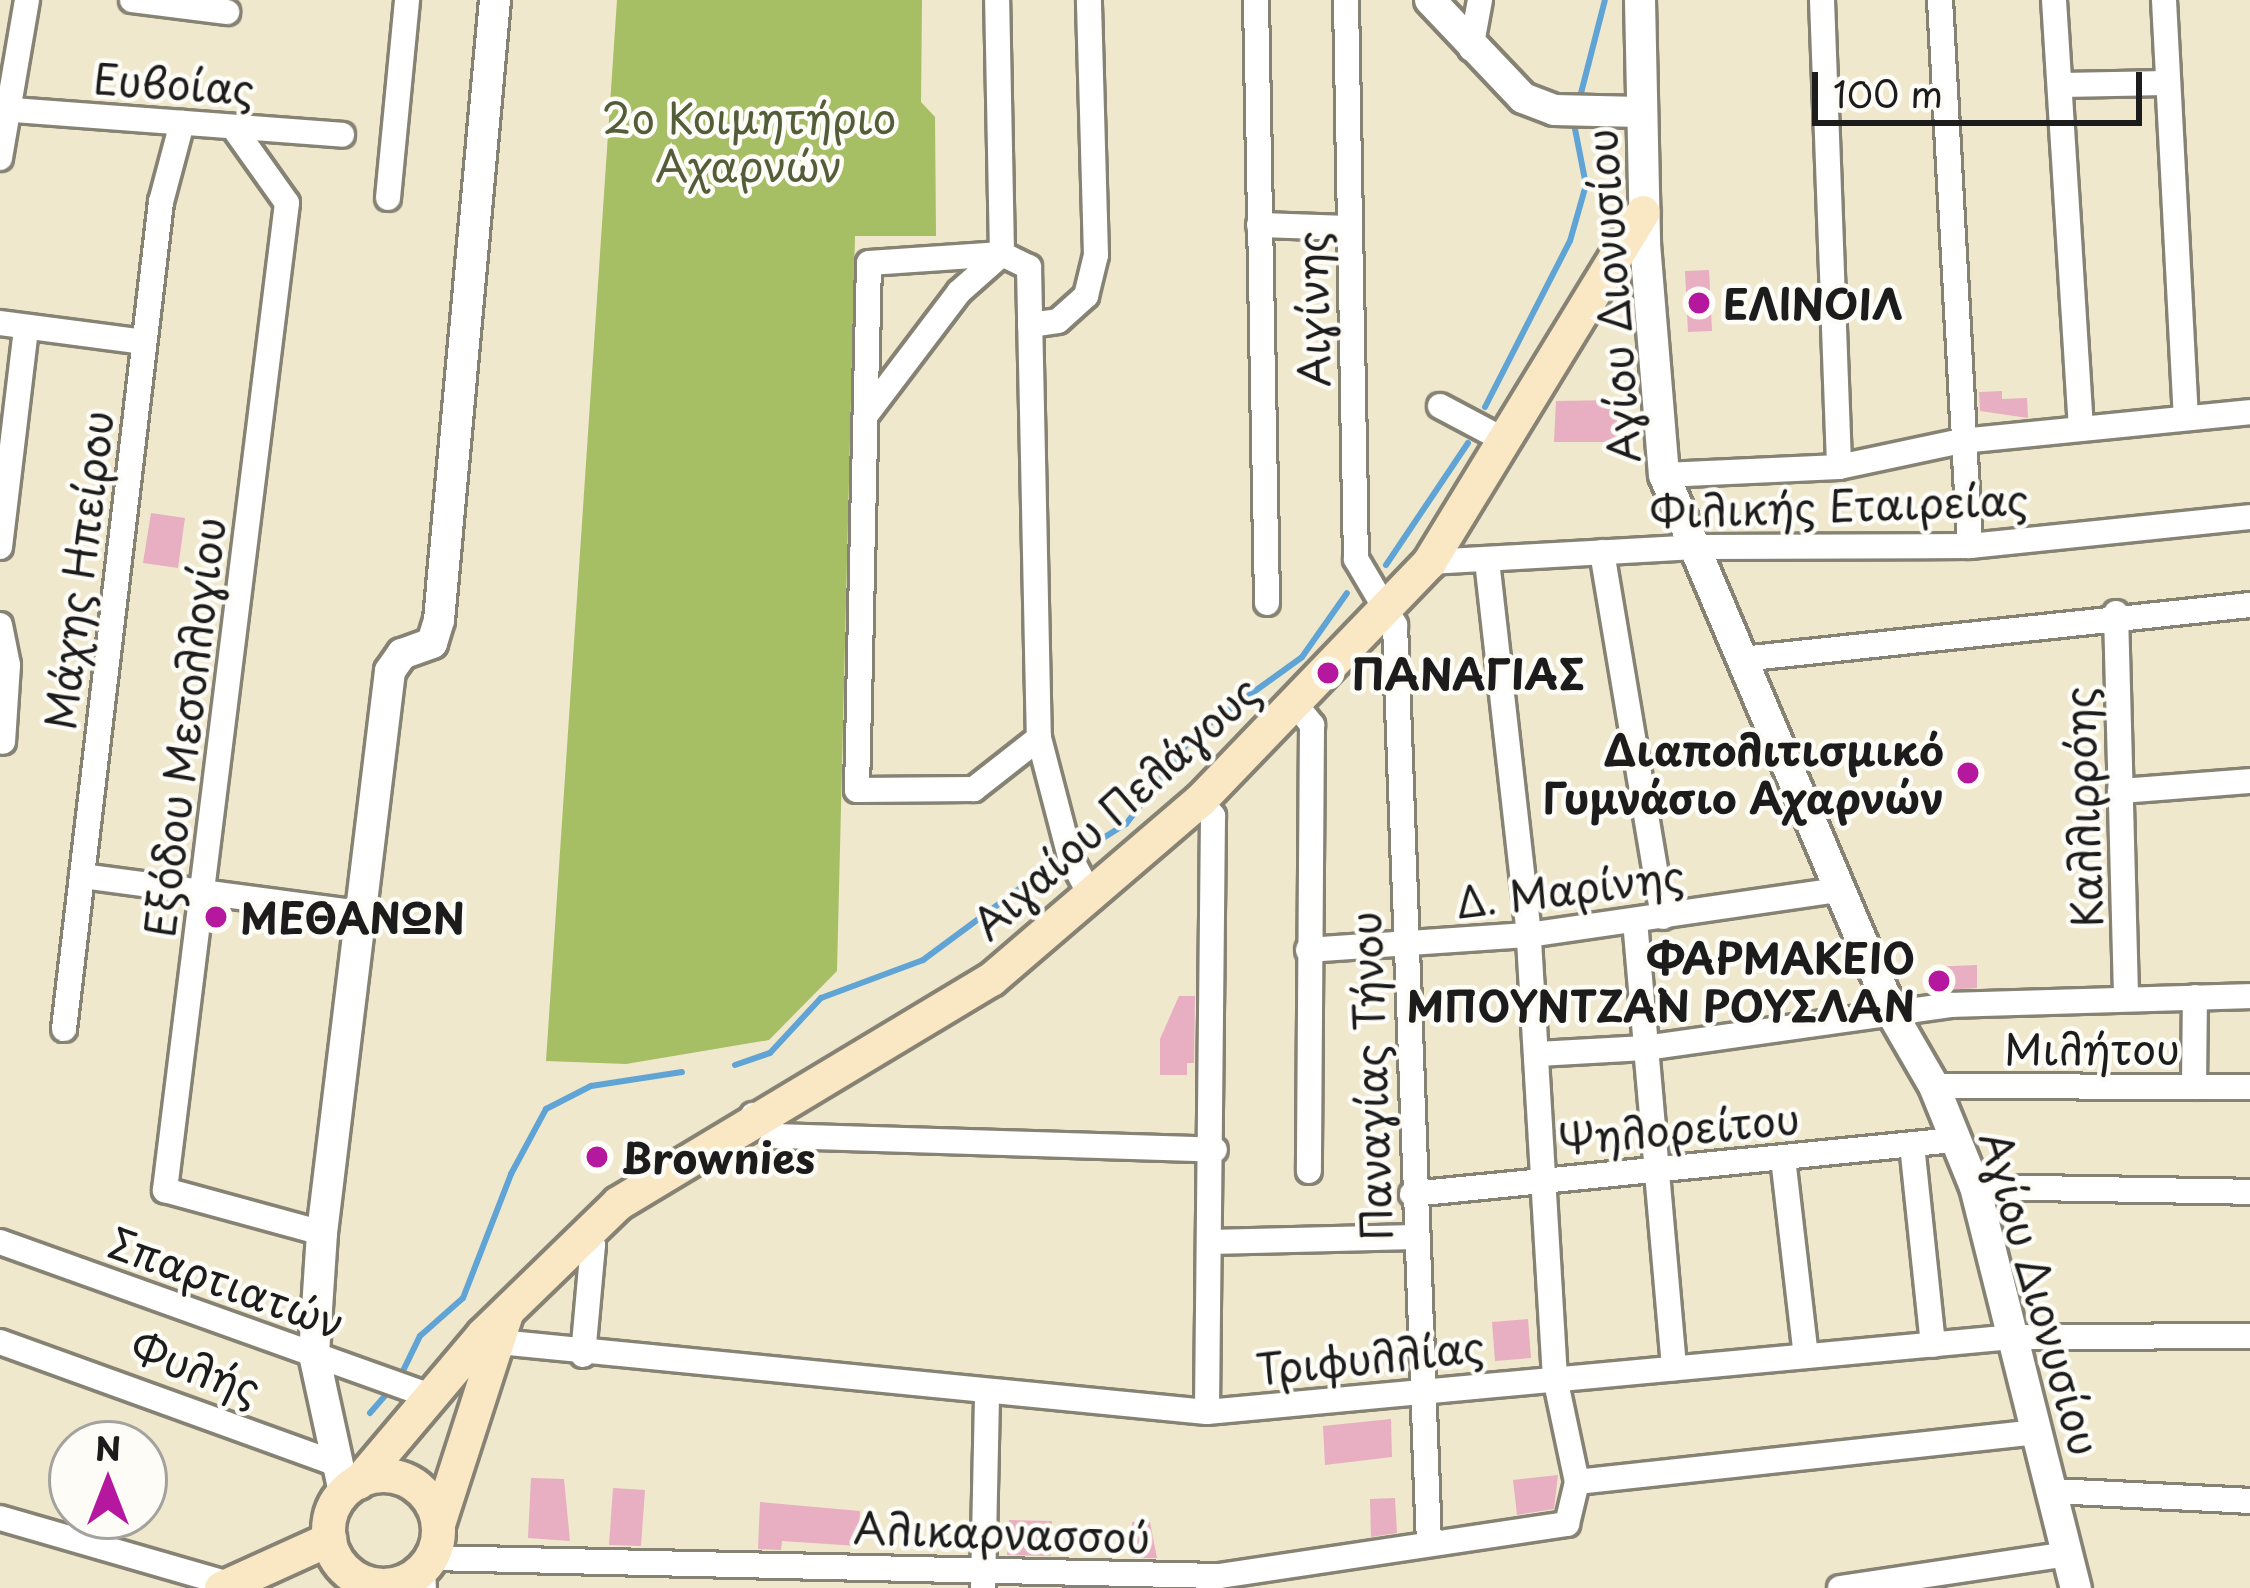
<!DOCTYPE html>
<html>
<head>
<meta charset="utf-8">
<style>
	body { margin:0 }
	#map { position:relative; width:2250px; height:1588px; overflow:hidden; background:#efe8cd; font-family:"Playpen Sans",sans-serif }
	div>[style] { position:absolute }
	.green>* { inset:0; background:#a6be64 }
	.stream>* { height:6px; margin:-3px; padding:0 3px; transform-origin:3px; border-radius:3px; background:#60a4d5 }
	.building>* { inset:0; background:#e8aec1 }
	.roads { filter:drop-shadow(3px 0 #868274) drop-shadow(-3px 0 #868274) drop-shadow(0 3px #868274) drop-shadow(0 -3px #868274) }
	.minor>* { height:24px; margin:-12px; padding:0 12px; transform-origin:12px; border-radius:12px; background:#fff }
	.tertiary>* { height:30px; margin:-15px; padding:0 15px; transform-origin:15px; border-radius:15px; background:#fff }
	.secondary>* { height:33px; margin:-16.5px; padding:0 16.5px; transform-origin:16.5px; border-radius:16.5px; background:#fae7c3 }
	.secondary>.ring { margin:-16.5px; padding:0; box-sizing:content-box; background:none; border:33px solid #fae7c3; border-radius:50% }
	.dots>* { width:33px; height:33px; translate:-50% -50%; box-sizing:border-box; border:6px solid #fdfcf7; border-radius:50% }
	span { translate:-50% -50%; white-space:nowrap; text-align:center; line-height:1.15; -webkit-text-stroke:9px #fdfcf7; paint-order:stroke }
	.street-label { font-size:42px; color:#1c1c1c }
	.park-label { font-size:42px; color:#535d39 }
	.poi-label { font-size:42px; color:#1c1c1c; font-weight:700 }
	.left { translate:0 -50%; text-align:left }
	.right { translate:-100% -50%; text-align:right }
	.north { position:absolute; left:48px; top:1420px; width:120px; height:120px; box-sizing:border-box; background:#fdfcf7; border:3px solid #a3a29f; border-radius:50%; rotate:0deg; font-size:33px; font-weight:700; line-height:48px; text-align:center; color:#1c1c1c }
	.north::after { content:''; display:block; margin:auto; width:42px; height:54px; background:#b5179e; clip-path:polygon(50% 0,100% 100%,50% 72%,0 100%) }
	.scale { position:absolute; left:1812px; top:72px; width:330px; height:54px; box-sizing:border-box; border:6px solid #1c1c1c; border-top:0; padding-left:15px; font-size:36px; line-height:42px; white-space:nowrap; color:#1c1c1c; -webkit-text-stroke:9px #fdfcf7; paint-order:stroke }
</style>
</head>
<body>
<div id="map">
	<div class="green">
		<i style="clip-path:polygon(617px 0,922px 0,921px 102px,935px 117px,936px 236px,855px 236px,837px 971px,769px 1040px,626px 1064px,546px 1061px)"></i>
	</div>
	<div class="stream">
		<i style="left:1579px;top:101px;width:104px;rotate:-75.6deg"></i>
		<i style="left:1485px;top:407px;width:186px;rotate:-62.9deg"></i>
		<i style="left:1570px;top:241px;width:58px;rotate:-74.1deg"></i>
		<i style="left:1586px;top:185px;width:67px;rotate:-101.1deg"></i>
		<i style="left:1386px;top:565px;width:147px;rotate:-56.1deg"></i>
		<i style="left:1092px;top:845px;width:40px;rotate:-32deg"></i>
		<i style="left:1126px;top:824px;width:112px;rotate:-52.6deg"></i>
		<i style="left:1194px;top:735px;width:133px;rotate:-35.8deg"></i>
		<i style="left:1302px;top:657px;width:78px;rotate:-54.9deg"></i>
		<i style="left:735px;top:1065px;width:37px;rotate:-19deg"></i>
		<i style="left:770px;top:1053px;width:75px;rotate:-47.2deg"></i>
		<i style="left:821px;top:998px;width:109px;rotate:-20.4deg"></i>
		<i style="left:923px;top:960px;width:148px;rotate:-36.5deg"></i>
		<i style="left:400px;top:1377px;width:46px;rotate:-64deg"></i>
		<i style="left:420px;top:1336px;width:57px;rotate:-41.5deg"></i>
		<i style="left:463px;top:1298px;width:133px;rotate:-68.8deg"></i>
		<i style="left:511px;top:1174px;width:74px;rotate:-61.7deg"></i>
		<i style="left:546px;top:1109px;width:51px;rotate:-27.1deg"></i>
		<i style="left:591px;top:1086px;width:92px;rotate:-8.7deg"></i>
		<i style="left:370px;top:1413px;width:33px;rotate:-49deg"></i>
	</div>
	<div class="building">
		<i style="clip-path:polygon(1709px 270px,1712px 331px,1688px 332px,1685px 271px)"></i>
		<i style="clip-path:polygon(2002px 391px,2002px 399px,2027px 398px,2028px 418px,1980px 411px,1979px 392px)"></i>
		<i style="clip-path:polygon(1616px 400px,1618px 442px,1554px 442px,1556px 401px)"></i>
		<i style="clip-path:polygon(151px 513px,185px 518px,178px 568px,143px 563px)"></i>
		<i style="clip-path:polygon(1977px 965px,1977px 988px,1930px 991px,1929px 967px)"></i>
		<i style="clip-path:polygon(1179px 996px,1195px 996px,1194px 1063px,1187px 1063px,1187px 1075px,1160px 1075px,1160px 1039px)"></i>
		<i style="clip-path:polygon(1528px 1319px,1531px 1358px,1495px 1361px,1492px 1322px)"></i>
		<i style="clip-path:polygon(1391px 1419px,1392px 1457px,1325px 1465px,1323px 1426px)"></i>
		<i style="clip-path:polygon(1558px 1475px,1554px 1509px,1517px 1515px,1513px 1480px)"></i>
		<i style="clip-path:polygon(531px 1478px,564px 1479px,570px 1541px,528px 1538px)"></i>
		<i style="clip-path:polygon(613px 1488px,645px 1490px,641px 1546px,609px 1545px)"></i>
		<i style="clip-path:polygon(1395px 1498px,1397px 1533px,1371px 1537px,1370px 1499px)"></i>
		<i style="clip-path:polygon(760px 1502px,860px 1511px,858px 1546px,782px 1541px,781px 1550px,758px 1549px)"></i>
		<i style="clip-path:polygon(1009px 1520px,1052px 1521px,1051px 1556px,1007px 1555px)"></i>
		<i style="clip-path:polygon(1132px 1522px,1150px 1522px,1157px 1558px,1133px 1558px)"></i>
	</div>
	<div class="roads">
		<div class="minor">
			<i style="left:132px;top:0;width:96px;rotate:7.2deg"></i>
			<i style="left:1256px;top:0;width:603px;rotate:88.95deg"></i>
			<i style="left:1346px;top:0;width:559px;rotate:88.98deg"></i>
			<i style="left:1356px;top:559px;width:77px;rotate:59.4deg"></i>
			<i style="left:1395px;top:625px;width:919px;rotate:87.88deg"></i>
			<i style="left:1822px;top:0;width:467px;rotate:87.9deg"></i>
			<i style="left:1940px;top:0;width:547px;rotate:86.86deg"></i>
			<i style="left:2054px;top:0;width:429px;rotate:86.4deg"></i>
			<i style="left:2164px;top:0;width:415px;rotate:87deg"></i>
			<i style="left:1471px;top:49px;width:50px;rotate:-79.6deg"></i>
			<i style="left:2061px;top:85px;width:106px;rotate:-1.1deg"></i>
			<i style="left:0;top:109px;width:343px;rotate:4.3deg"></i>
			<i style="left:233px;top:127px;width:93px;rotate:54.6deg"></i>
			<i style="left:287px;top:203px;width:995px;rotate:97.05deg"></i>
			<i style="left:165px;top:1190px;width:163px;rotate:15.3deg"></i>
			<i style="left:0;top:158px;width:160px;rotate:-80.3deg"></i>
			<i style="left:388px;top:198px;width:199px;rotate:-84.5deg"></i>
			<i style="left:1259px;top:225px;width:91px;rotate:1.9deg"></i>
			<i style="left:1002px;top:254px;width:30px;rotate:26deg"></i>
			<i style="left:1029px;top:267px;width:471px;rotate:88.8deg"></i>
			<i style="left:1039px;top:738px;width:83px;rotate:141.9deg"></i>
			<i style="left:974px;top:789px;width:117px;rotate:179.5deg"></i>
			<i style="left:857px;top:790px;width:527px;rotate:-88.7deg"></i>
			<i style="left:869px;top:263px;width:133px;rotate:-3.9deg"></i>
			<i style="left:0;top:323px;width:145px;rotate:7.5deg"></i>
			<i style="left:1030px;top:325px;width:28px;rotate:-8deg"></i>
			<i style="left:1058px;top:321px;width:38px;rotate:-42deg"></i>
			<i style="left:1086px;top:296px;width:42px;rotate:-76.3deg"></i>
			<i style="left:1096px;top:255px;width:255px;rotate:-91.6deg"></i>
			<i style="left:1440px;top:406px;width:72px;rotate:28deg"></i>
			<i style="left:866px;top:415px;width:154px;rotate:-52.9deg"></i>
			<i style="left:959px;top:292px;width:57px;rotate:-41.5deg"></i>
			<i style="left:1002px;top:254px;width:254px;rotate:-91.1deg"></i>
			<i style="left:1664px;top:475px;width:175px;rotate:-2.6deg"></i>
			<i style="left:1839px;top:467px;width:125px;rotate:-12deg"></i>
			<i style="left:1961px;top:441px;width:290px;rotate:-5.7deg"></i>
			<i style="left:0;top:547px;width:221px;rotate:-83.2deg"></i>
			<i style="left:1602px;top:552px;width:370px;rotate:80.5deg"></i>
			<i style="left:1429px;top:562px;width:271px;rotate:-3.2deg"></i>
			<i style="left:1700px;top:547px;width:270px;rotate:-0.2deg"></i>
			<i style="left:1970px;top:546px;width:281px;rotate:-5.9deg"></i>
			<i style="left:2116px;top:613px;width:386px;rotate:88.5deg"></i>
			<i style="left:0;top:625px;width:41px;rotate:78.7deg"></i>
			<i style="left:8px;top:665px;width:77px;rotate:93.7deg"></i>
			<i style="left:1742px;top:659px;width:511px;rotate:-6.07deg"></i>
			<i style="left:1296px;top:705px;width:26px;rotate:51deg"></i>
			<i style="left:1312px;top:725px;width:446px;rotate:90.4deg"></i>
			<i style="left:1039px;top:738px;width:123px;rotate:75.4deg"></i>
			<i style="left:1070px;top:857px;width:47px;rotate:61.8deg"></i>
			<i style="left:2120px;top:791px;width:130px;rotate:-4.4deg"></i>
			<i style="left:1200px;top:800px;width:21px;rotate:51deg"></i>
			<i style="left:1213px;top:816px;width:596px;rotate:90.58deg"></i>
			<i style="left:82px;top:876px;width:279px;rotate:7.6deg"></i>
			<i style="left:1635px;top:921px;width:449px;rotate:85deg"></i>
			<i style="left:1308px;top:950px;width:222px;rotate:-3.9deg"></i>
			<i style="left:1529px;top:935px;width:313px;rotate:-8.3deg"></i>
			<i style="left:64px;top:1029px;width:833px;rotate:-83.31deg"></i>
			<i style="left:161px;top:202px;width:82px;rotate:-75.1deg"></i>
			<i style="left:1538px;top:1054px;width:107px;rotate:-3.2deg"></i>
			<i style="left:1645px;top:1048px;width:310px;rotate:-8deg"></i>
			<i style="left:1952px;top:1005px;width:298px;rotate:-1.7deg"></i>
			<i style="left:1934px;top:1086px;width:316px;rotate:0.2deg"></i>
			<i style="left:2194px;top:1087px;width:90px;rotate:-89.4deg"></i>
			<i style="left:753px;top:1115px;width:33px;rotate:40deg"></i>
			<i style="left:778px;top:1136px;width:437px;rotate:1.8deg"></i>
			<i style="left:1912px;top:1145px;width:201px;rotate:84deg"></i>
			<i style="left:1783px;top:1158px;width:199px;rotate:83.4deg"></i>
			<i style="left:1975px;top:1187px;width:275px;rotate:1deg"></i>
			<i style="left:1412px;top:1194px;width:545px;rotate:-5.69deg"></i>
			<i style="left:0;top:1242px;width:455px;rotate:19.7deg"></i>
			<i style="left:1212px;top:1242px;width:202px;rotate:-1.4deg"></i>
			<i style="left:0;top:1342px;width:353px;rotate:19.9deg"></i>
			<i style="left:499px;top:1342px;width:711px;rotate:5.65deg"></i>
			<i style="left:1207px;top:1412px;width:808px;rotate:-5.32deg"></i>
			<i style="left:2012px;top:1337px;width:238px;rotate:-0.2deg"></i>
			<i style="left:583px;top:1355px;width:110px;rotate:-84.8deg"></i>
			<i style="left:593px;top:1245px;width:14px;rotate:-135deg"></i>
			<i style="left:1577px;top:1482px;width:460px;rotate:-6.2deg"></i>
			<i style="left:2054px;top:1491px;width:196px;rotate:2.9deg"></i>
			<i style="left:0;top:1518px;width:238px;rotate:16.1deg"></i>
			<i style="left:431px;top:1558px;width:788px;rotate:1.31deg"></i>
			<i style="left:1219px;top:1576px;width:352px;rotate:-8.5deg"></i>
			<i style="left:1567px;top:1524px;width:43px;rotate:-76.6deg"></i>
			<i style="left:1577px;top:1482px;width:106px;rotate:-101.9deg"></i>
			<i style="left:1555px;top:1378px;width:444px;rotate:-93.4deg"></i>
			<i style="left:1529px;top:935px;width:378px;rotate:-96.4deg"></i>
			<i style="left:983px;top:1588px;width:193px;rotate:-88.8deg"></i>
			<i style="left:1840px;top:1588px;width:231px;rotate:-8.5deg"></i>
		</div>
		<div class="tertiary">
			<i style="left:1430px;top:0;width:135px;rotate:46.5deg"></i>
			<i style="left:1523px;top:98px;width:33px;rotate:21deg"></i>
			<i style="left:1554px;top:110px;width:87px;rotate:1.3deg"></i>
			<i style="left:1640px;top:0;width:244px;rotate:88.8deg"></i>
			<i style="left:1645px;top:244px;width:232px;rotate:85.3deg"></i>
			<i style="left:1664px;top:475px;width:589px;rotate:67.01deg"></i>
			<i style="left:1894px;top:1017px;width:80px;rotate:59.9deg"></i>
			<i style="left:1934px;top:1086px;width:109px;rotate:67.9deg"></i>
			<i style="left:1975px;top:1187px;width:414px;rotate:75.9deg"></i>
			<i style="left:344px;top:1492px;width:141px;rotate:-102.3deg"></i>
			<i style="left:314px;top:1354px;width:121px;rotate:-86.2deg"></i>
			<i style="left:322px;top:1233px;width:566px;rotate:-83.1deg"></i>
			<i style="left:390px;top:671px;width:21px;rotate:-55deg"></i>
			<i style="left:402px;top:654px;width:32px;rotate:-20deg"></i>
			<i style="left:432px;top:643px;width:24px;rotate:-73deg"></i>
			<i style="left:439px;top:620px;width:623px;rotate:-84.84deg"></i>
			<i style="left:420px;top:1571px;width:17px;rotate:87deg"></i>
			<i style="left:361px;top:1584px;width:5px;rotate:53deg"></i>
		</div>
		<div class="secondary">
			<i class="ring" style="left:328px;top:1475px;width:77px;height:77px"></i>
			<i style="left:358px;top:1482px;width:194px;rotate:-49.8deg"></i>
			<i style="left:483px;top:1334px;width:188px;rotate:-44.1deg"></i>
			<i style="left:618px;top:1203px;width:435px;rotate:-31deg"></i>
			<i style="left:991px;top:979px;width:275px;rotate:-40.6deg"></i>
			<i style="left:1200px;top:800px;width:330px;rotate:-46.1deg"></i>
			<i style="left:1429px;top:562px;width:410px;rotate:-58.6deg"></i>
			<i style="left:438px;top:1524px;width:222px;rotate:-72.1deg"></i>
			<i style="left:221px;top:1588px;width:119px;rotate:-24.4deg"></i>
		</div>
	</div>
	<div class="dots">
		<i style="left:1699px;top:303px;background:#b5179e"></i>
		<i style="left:1328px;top:673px;background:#b5179e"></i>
		<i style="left:1968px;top:773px;background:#b5179e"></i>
		<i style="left:216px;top:917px;background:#b5179e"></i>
		<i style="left:1939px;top:981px;background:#b5179e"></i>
		<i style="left:597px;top:1157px;background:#b5179e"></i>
	</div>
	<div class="street-label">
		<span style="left:174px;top:83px;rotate:4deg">Ευβοίας</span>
		<span style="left:1612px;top:296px;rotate:-94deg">Αγίου Διονυσίου</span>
		<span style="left:1312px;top:309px;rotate:-91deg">Αιγίνης</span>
		<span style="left:1839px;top:505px;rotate:-2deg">Φιλικής Εταιρείας</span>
		<span style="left:78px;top:570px;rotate:-83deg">Μάχης Ηπείρου</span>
		<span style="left:184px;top:727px;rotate:-83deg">Εξόδου Μεσολλογίου</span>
		<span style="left:1115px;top:807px;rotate:-42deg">Αιγαίου Πελάγους</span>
		<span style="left:2082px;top:807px;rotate:-92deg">Καλλιρρόης</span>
		<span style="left:1570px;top:888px;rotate:-7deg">Δ. Μαρίνης</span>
		<span style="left:2092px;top:1048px">Μιλήτου</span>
		<span style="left:1370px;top:1076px;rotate:-92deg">Παναγίας Τήνου</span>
		<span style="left:1679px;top:1128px;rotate:-5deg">Ψηλορείτου</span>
		<span style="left:227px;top:1282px;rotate:20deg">Σπαρτιατών</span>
		<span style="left:2041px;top:1293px;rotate:74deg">Αγίου Διονυσίου</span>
		<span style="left:1370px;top:1357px;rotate:-6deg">Τριφυλλίας</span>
		<span style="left:196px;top:1367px;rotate:20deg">Φυλής</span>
		<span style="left:1002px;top:1532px;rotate:2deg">Αλικαρνασσού</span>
	</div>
	<div class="park-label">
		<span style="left:749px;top:141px">2ο Κοιμητήριο<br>Αχαρνών</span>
	</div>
	<div class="poi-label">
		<span class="left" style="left:1723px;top:303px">ΕΛΙΝΟΙΛ</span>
		<span class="left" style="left:1352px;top:673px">ΠΑΝΑΓΙΑΣ</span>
		<span class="right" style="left:1944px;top:773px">Διαπολιτισμικό<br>Γυμνάσιο Αχαρνών</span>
		<span class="left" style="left:240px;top:917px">ΜΕΘΑΝΩΝ</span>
		<span class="right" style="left:1915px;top:981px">ΦΑΡΜΑΚΕΙΟ<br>ΜΠΟΥΝΤΖΑΝ ΡΟΥΣΛΑΝ</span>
		<span class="left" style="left:621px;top:1157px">Brownies</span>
	</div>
	<div class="north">N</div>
	<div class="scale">100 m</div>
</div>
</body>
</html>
